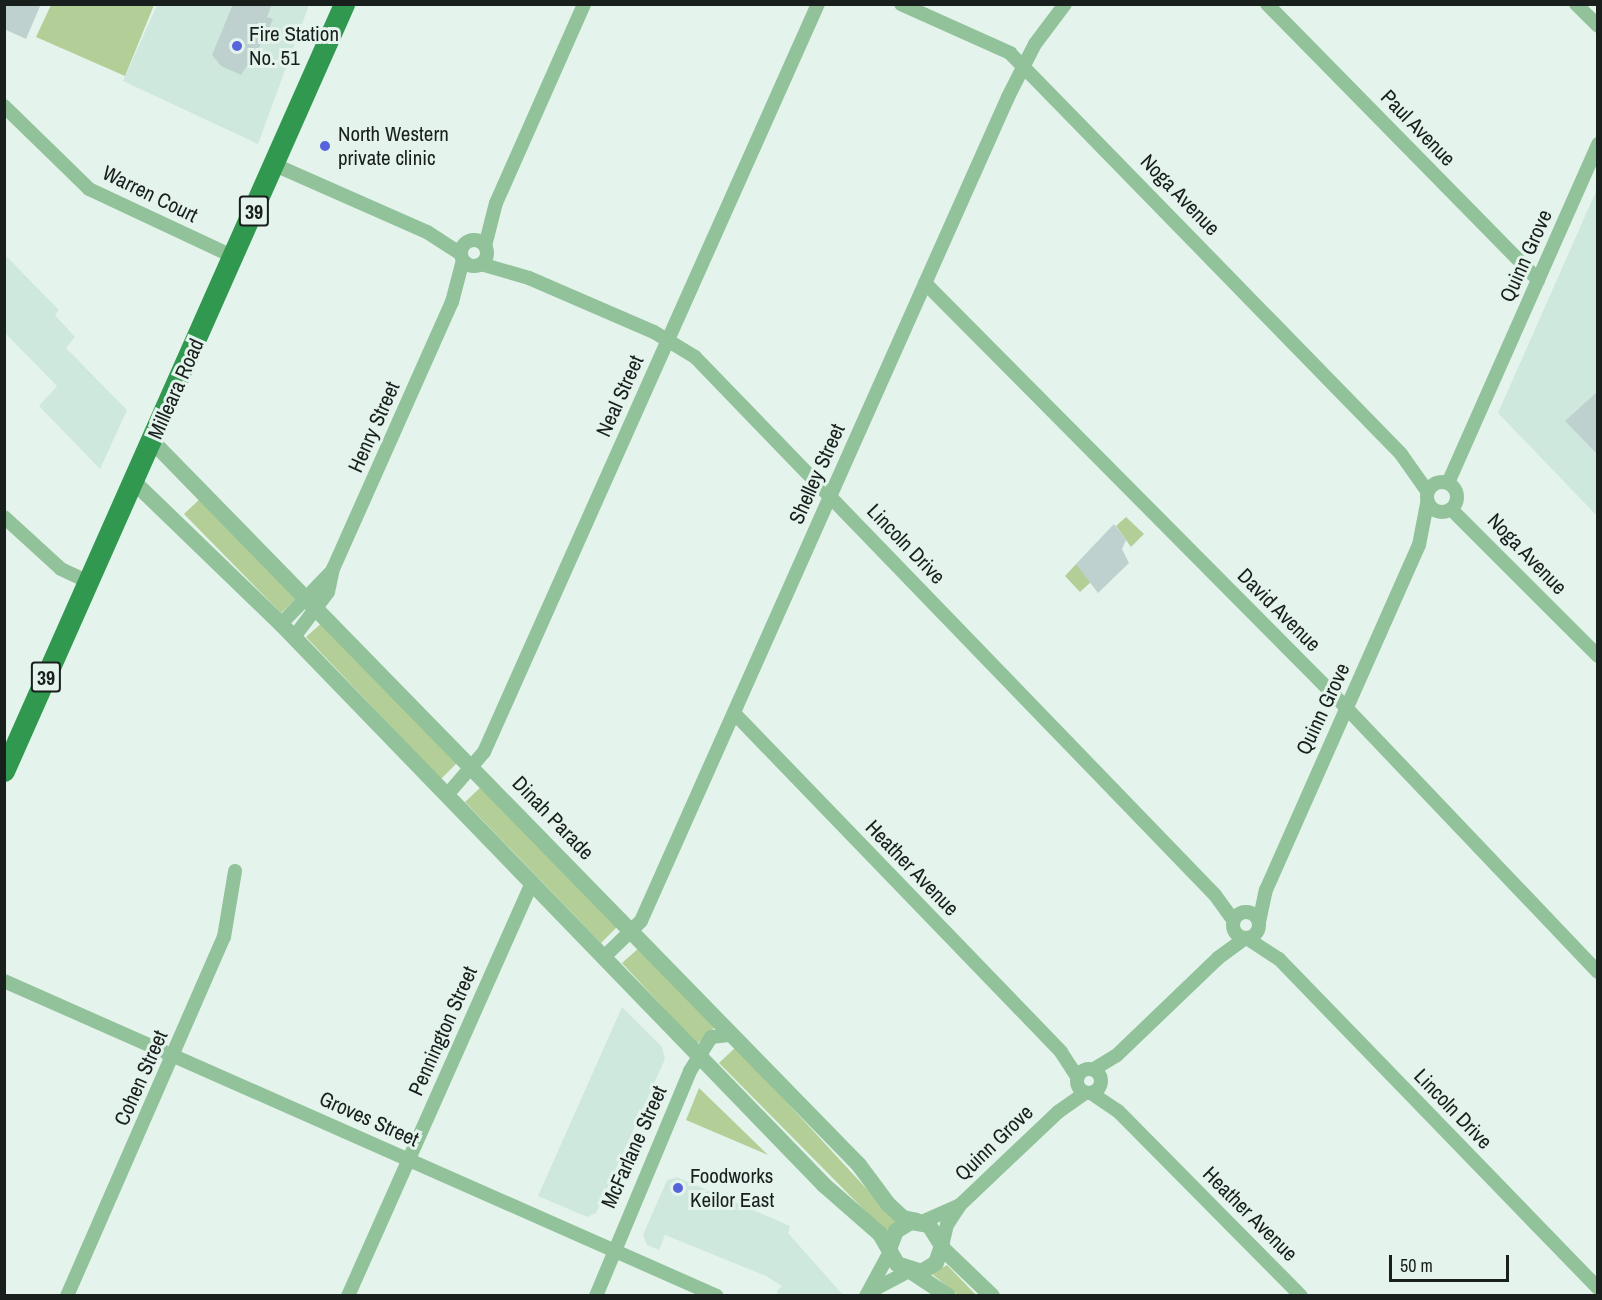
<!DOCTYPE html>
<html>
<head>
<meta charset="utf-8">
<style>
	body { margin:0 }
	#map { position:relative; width:1602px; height:1300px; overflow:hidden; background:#e4f4ed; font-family:"Archivo Narrow",sans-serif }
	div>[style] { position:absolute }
	.built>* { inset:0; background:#cfe8de }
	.green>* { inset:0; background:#b3ce96 }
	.building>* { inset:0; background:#bfd1cf }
	.minor>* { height:14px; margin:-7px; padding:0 7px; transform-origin:7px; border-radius:7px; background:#92c29a }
	.minor>.ring { margin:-7px; padding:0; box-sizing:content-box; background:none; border:14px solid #92c29a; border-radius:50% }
	.tertiary>* { height:16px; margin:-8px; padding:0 8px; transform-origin:8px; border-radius:8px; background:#92c29a }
	.primary>* { height:21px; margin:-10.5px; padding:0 10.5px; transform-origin:10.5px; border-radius:10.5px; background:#30994f }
	.dots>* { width:16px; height:16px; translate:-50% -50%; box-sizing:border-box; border:3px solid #e4f4ed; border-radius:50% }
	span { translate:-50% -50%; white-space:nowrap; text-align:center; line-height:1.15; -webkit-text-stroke:6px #e4f4ed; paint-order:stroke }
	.shield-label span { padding:2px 4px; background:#e4f4ed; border:2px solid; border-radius:4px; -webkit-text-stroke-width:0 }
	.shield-label { font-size:20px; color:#191f1d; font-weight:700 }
	.poi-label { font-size:21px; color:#191f1d }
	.left { translate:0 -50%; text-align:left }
	.street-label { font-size:21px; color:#191f1d }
	.frame { position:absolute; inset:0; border:6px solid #191f1d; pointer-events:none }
	.scale { position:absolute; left:1389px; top:1255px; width:120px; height:27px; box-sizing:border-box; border:3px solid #191f1d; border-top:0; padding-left:8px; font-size:18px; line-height:21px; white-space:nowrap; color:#191f1d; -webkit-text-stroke:4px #e4f4ed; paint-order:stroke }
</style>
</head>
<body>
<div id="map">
	<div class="built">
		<i style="clip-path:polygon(157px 5px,309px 5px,258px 144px,123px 81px)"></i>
		<i style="clip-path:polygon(1597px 189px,1597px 516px,1498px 413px)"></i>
		<i style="clip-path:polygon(5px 255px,59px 310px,55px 315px,75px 337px,66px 348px,127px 410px,100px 469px,39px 406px,57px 386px,5px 333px)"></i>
		<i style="clip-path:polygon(622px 1007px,662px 1047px,665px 1059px,596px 1213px,587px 1217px,538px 1196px)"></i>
		<i style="clip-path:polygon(677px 1177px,790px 1226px,788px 1233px,843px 1295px,780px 1295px,776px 1292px,782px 1286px,766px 1276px,665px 1235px,659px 1250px,647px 1245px,643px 1235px,667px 1180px)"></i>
	</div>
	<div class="green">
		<i style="clip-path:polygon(51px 5px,51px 4px,154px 5px,125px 76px,36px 37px)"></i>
		<i style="clip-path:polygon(203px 496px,299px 596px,281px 613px,184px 514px)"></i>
		<i style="clip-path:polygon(1126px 517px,1144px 534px,1131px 547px,1116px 526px)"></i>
		<i style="clip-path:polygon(1076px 564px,1092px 581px,1080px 592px,1065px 576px)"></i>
		<i style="clip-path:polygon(324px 621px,458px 762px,441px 779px,306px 637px)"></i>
		<i style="clip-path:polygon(482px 786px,617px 927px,601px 943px,465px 802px)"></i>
		<i style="clip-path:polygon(640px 947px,715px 1027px,697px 1044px,622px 963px)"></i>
		<i style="clip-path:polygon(736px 1047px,898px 1223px,887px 1233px,719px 1063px)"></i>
		<i style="clip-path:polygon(699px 1088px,768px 1155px,686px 1120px)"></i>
		<i style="clip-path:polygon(947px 1265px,976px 1295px,958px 1295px,932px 1274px)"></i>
	</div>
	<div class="building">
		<i style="clip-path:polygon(4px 4px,41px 4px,26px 39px,4px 29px)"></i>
		<i style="clip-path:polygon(233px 4px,272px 4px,267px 17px,273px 19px,265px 38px,241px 75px,221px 66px,212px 55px)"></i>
		<i style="clip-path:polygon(1598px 391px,1598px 455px,1565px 421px)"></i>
		<i style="clip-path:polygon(1114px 524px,1126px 540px,1122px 549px,1129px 563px,1098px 593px,1076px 564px)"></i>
	</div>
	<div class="minor">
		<i style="left:901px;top:4px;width:120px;rotate:24.2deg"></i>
		<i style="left:1010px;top:53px;width:560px;rotate:45.72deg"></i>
		<i style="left:1401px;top:454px;width:45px;rotate:54.9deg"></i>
		<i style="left:1267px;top:4px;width:387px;rotate:45.5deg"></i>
		<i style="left:1576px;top:4px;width:31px;rotate:45deg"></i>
		<i style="left:4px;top:106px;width:119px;rotate:44.3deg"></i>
		<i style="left:89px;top:189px;width:160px;rotate:25.1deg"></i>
		<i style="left:275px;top:165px;width:166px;rotate:23.8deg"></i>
		<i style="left:427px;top:232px;width:40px;rotate:32.9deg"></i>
		<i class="ring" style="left:461px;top:240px;width:12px;height:12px"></i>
		<i style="left:485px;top:246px;width:44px;rotate:-75.7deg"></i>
		<i style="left:496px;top:203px;width:218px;rotate:-66.1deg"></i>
		<i style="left:481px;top:264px;width:50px;rotate:16.3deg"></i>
		<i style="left:529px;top:278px;width:136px;rotate:23.4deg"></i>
		<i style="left:654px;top:332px;width:48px;rotate:31.4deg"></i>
		<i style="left:695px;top:357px;width:748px;rotate:45.97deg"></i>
		<i style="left:1215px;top:895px;width:31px;rotate:54deg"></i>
		<i style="left:925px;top:283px;width:582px;rotate:45.21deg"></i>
		<i style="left:1335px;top:696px;width:381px;rotate:46.4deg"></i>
		<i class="ring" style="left:1427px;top:482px;width:16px;height:16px"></i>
		<i style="left:1448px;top:483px;width:371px;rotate:-66.1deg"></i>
		<i style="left:1451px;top:509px;width:208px;rotate:45deg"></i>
		<i style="left:4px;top:517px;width:77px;rotate:42.4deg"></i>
		<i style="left:61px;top:569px;width:31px;rotate:25deg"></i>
		<i style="left:281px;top:624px;width:71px;rotate:-46.1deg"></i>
		<i style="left:294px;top:637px;width:56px;rotate:-52.9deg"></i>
		<i style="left:328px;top:592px;width:24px;rotate:-78deg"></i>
		<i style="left:333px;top:569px;width:292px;rotate:-66deg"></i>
		<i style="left:452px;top:302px;width:43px;rotate:-75.3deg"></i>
		<i style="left:734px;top:713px;width:471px;rotate:46deg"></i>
		<i style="left:1061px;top:1052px;width:30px;rotate:57deg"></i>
		<i style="left:447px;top:795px;width:57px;rotate:-49.3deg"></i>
		<i style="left:484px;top:752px;width:819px;rotate:-65.94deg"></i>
		<i class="ring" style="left:1233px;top:912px;width:12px;height:12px"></i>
		<i style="left:1259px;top:922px;width:33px;rotate:-78deg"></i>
		<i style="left:1266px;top:890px;width:377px;rotate:-66.1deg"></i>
		<i style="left:1419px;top:545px;width:42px;rotate:-79deg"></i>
		<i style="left:1248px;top:939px;width:37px;rotate:33deg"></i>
		<i style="left:1279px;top:959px;width:458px;rotate:45.9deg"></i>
		<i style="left:605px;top:956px;width:50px;rotate:-44.2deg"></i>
		<i style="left:641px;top:921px;width:902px;rotate:-65.99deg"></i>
		<i style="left:1008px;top:97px;width:59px;rotate:-63deg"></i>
		<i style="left:1035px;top:44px;width:50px;rotate:-53.1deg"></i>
		<i style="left:4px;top:981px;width:779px;rotate:23.84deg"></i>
		<i class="ring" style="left:1077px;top:1069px;width:10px;height:10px"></i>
		<i style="left:1094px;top:1069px;width:27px;rotate:-31deg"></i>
		<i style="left:1117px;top:1055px;width:140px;rotate:-43.8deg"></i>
		<i style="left:1218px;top:958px;width:32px;rotate:-36deg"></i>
		<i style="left:1091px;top:1093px;width:32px;rotate:34deg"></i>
		<i style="left:1118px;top:1111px;width:260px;rotate:45.3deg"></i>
		<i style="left:922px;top:1222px;width:39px;rotate:-24deg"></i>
		<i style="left:942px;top:1246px;width:22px;rotate:-77deg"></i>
		<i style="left:947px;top:1225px;width:24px;rotate:-57deg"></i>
		<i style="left:960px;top:1205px;width:135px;rotate:-43.5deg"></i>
		<i style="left:1058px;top:1112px;width:33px;rotate:-35deg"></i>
		<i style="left:873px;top:1290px;width:41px;rotate:-27.8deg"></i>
		<i style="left:67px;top:1296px;width:392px;rotate:-66.4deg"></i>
		<i style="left:224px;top:937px;width:67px;rotate:-80.5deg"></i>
		<i style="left:348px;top:1296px;width:453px;rotate:-66deg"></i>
		<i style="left:596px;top:1296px;width:244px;rotate:-67.3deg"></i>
		<i style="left:690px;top:1071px;width:40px;rotate:-58deg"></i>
		<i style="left:711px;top:1037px;width:20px;rotate:-6deg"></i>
		<i style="left:866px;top:1296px;width:52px;rotate:-61.5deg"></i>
	</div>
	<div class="tertiary">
		<i style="left:152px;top:441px;width:1012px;rotate:45.68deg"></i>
		<i style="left:859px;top:1165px;width:49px;rotate:53.4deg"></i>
		<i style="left:888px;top:1204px;width:21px;rotate:43deg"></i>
		<i style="left:903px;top:1218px;width:14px;rotate:12deg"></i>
		<i style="left:134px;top:482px;width:204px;rotate:44deg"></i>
		<i style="left:281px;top:624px;width:781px;rotate:45.93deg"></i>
		<i style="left:824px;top:1185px;width:74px;rotate:41.2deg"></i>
		<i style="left:880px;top:1234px;width:34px;rotate:60deg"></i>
		<i style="left:897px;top:1264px;width:25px;rotate:18deg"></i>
		<i style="left:921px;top:1272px;width:17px;rotate:-31deg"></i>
		<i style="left:936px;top:1263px;width:18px;rotate:-71deg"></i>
		<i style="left:942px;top:1246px;width:25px;rotate:-122deg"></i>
		<i style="left:929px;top:1225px;width:18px;rotate:-171deg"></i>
		<i style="left:911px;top:1222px;width:17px;rotate:149deg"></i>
		<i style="left:896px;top:1231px;width:17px;rotate:111deg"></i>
		<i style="left:942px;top:1248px;width:69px;rotate:43.8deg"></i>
		<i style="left:912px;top:1272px;width:43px;rotate:33.7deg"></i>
	</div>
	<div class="primary">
		<i style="left:4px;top:771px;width:839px;rotate:-66.09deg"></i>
	</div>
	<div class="dots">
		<i style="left:237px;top:46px;background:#5764db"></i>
		<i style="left:325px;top:146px;background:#5764db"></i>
		<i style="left:678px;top:1188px;background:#5764db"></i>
	</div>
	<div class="shield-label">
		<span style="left:254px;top:211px">39</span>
		<span style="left:46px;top:677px">39</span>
	</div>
	<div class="poi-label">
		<span class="left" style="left:249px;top:46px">Fire Station<br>No. 51</span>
		<span class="left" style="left:338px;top:146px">North Western<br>private clinic</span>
		<span class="left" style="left:690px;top:1188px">Foodworks<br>Keilor East</span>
	</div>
	<div class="street-label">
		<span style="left:1418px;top:128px;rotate:46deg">Paul Avenue</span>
		<span style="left:150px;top:194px;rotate:26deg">Warren Court</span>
		<span style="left:1180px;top:195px;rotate:46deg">Noga Avenue</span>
		<span style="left:1526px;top:256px;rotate:-66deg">Quinn Grove</span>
		<span style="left:176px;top:389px;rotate:-66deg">Milleara Road</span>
		<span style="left:620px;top:396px;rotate:-66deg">Neal Street</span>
		<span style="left:374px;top:427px;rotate:-66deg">Henry Street</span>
		<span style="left:817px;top:474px;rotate:-66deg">Shelley Street</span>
		<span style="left:906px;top:544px;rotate:46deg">Lincoln Drive</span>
		<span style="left:1527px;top:554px;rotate:46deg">Noga Avenue</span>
		<span style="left:1279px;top:610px;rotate:45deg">David Avenue</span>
		<span style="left:1323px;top:709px;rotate:-65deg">Quinn Grove</span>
		<span style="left:553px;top:818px;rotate:46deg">Dinah Parade</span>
		<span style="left:912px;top:868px;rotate:46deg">Heather Avenue</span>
		<span style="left:443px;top:1031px;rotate:-66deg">Pennington Street</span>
		<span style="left:141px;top:1078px;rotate:-66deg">Cohen Street</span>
		<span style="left:1453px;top:1109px;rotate:46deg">Lincoln Drive</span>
		<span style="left:369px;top:1119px;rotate:24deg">Groves Street</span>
		<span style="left:994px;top:1143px;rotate:-44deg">Quinn Grove</span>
		<span style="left:634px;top:1147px;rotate:-66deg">McFarlane Street</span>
		<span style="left:1250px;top:1214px;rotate:45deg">Heather Avenue</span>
	</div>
	<div class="frame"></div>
	<div class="scale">50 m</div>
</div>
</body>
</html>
